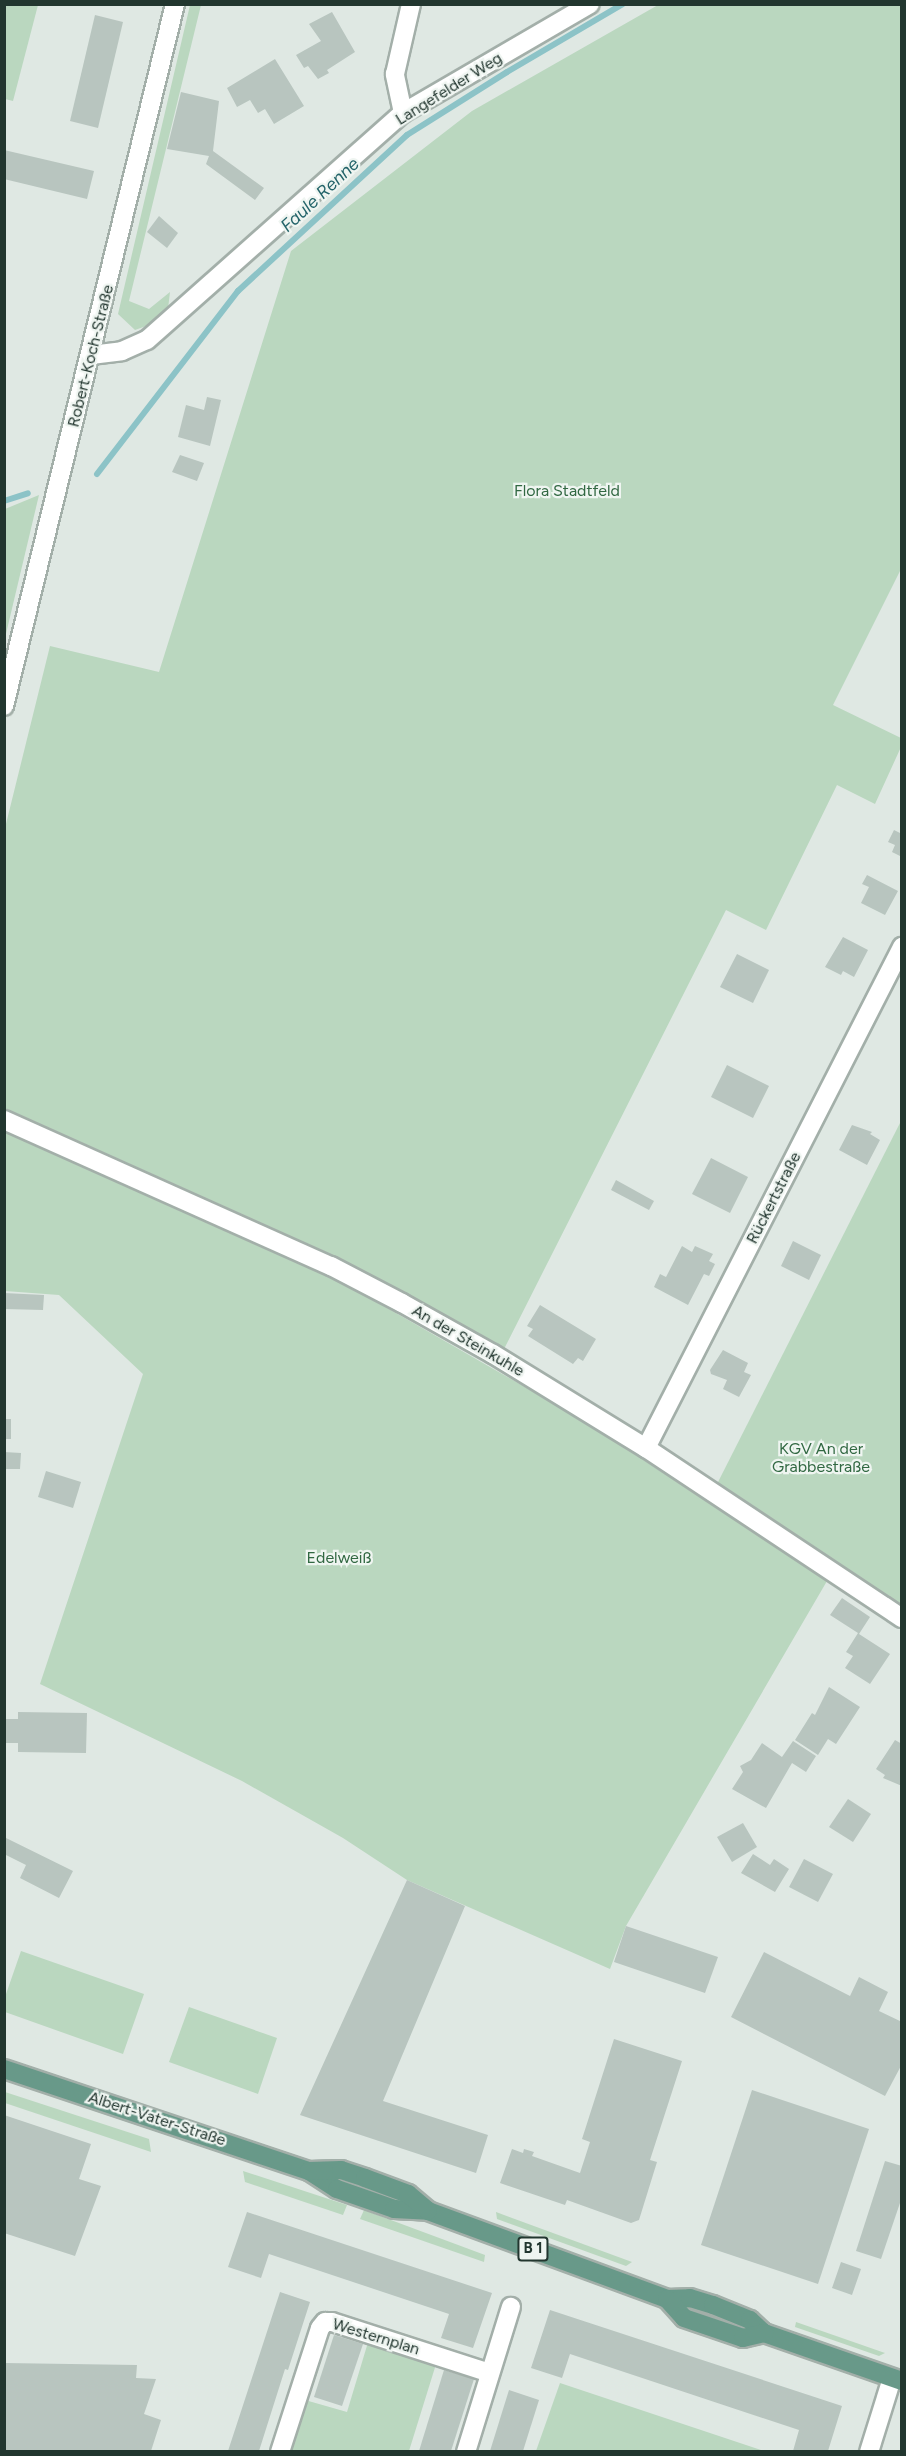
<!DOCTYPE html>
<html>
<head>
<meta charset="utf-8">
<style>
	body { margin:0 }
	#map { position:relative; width:906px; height:2456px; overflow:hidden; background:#dfe8e3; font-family:Figtree,sans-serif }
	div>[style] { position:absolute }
	.green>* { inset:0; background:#bad7bf }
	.stream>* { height:6px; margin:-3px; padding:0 3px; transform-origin:3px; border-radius:3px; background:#8cc3c7 }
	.building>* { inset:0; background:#b8c5bf }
	.roads { filter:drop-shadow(2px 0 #a3afa9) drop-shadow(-2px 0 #a3afa9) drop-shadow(0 2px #a3afa9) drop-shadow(0 -2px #a3afa9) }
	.minor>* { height:18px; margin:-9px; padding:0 9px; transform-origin:9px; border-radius:9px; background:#fff }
	.tertiary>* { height:18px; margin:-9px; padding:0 9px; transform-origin:9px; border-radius:9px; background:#fff }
	.primary>* { height:18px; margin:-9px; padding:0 9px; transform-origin:9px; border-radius:9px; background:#689989 }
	span { translate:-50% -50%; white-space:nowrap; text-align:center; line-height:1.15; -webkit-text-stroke:4.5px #eff5f1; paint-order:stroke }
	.shield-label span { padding:2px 4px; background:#eff5f1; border:2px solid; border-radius:4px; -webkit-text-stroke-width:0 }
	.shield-label { font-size:15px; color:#22362f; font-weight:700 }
	.street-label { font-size:16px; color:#22362f }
	.park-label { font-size:16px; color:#316842 }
	.water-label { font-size:18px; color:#24646a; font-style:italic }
	.frame { position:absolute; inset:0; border:6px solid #22362f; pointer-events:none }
</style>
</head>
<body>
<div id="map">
	<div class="green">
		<i style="clip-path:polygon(5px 4px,38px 5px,13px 101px,5px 99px)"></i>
		<i style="clip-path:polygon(190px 5px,201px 5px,129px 301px,149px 309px,170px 292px,168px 309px,149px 325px,135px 330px,118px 314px)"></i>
		<i style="clip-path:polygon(658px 5px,901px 5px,901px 569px,833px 705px,901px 738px,901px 747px,875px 804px,837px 785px,766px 930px,726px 910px,502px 1353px,5px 1113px,5px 828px,50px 646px,159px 672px,291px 251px,472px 111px)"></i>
		<i style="clip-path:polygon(39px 495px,5px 638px,5px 509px)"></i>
		<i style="clip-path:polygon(901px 1121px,901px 1604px,716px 1486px)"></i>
		<i style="clip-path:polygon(4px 1129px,328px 1274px,586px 1422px,827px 1581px,626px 1926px,610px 1969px,407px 1880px,343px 1838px,242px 1781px,40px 1684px,143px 1374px,59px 1295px,5px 1291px)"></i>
		<i style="clip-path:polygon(21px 1951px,144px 1994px,123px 2054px,5px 2012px,5px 1997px)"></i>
		<i style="clip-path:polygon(189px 2007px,277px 2038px,258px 2094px,169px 2062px)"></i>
		<i style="clip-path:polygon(5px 2092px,149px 2139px,151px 2152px,5px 2103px)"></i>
		<i style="clip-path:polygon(243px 2171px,347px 2205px,343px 2215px,245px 2182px)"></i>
		<i style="clip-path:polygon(364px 2210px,485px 2255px,484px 2262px,360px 2219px)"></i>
		<i style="clip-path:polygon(496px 2212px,632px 2262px,626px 2266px,497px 2219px)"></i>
		<i style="clip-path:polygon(796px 2322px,885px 2353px,879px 2356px,795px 2327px)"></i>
		<i style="clip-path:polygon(369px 2339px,437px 2361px,409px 2451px,287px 2452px,305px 2400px,347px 2412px)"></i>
		<i style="clip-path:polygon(560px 2383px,764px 2451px,536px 2451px)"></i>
	</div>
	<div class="stream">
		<i style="left:97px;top:474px;width:231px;rotate:-52.4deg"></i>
		<i style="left:238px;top:291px;width:230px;rotate:-42.7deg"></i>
		<i style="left:407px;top:135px;width:118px;rotate:-32.2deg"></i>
		<i style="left:507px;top:72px;width:134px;rotate:-30.4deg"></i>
		<i style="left:4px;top:501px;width:25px;rotate:-18deg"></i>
	</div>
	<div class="building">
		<i style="clip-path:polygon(332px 12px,355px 52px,327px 70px,329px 73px,318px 79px,308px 66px,304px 68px,296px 55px,321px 41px,309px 24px)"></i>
		<i style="clip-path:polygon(95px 15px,123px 22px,98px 128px,70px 121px)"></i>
		<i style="clip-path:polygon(275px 59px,304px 106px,274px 124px,265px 109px,258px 113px,250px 100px,237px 107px,227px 88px)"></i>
		<i style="clip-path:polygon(181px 92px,219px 101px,213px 151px,264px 188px,255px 200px,206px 164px,209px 156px,167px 149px)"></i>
		<i style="clip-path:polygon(4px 150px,94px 171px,87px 199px,4px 179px)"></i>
		<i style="clip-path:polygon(159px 216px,178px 233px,167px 248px,147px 232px)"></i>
		<i style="clip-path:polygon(207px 397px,221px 400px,210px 446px,178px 437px,186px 405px,204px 410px)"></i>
		<i style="clip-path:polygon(180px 455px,204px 463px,197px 481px,172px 472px)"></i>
		<i style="clip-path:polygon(894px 830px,902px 834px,902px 857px,892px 852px,895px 845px,888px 842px)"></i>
		<i style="clip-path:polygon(867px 875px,898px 891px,885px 915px,861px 903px,869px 887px,862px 884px)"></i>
		<i style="clip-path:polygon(843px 937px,868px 950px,854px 977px,843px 971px,841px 975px,825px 967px)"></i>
		<i style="clip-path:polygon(737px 954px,769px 970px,753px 1003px,720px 987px)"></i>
		<i style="clip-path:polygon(727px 1065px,769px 1086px,753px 1118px,711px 1097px)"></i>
		<i style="clip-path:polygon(852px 1125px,872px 1132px,870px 1134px,880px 1140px,867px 1165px,839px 1150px)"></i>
		<i style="clip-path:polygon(711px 1158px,748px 1177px,730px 1213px,692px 1194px)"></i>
		<i style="clip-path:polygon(616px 1180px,654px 1201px,649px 1210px,611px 1190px)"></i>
		<i style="clip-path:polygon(793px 1241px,821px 1255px,809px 1280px,781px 1266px)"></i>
		<i style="clip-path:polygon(682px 1246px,692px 1252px,695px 1246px,713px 1254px,709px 1261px,715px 1264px,709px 1276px,704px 1274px,688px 1305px,654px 1287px,660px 1274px,666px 1277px)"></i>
		<i style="clip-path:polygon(4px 1293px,44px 1295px,43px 1310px,4px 1309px)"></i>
		<i style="clip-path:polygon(540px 1305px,596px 1339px,583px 1361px,578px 1358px,573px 1364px,528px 1336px,533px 1329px,527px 1326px)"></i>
		<i style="clip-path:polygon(723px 1350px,748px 1363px,744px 1372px,751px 1375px,739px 1397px,723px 1389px,727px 1380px,711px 1374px,710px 1370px)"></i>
		<i style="clip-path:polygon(4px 1419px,11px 1419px,11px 1439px,4px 1439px)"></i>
		<i style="clip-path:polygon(4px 1452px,21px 1453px,20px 1469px,4px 1469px)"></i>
		<i style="clip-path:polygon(46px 1471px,81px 1482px,73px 1508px,38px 1497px)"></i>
		<i style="clip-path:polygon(842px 1598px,870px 1617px,859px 1634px,890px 1654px,870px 1684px,845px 1668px,853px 1656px,846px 1652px,858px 1633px,830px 1615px)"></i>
		<i style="clip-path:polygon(829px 1687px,860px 1707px,836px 1744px,828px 1739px,818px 1755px,795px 1740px,812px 1713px,815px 1715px)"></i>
		<i style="clip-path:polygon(18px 1712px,87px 1713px,86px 1753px,18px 1752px,18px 1743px,4px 1743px,4px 1719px,18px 1719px)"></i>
		<i style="clip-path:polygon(895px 1740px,902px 1744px,902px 1786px,883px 1778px,885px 1775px,876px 1769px)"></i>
		<i style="clip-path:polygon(793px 1741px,816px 1756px,806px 1772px,792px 1763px,766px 1808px,732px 1789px,743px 1772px,740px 1766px,751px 1760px,762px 1743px,782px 1757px)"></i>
		<i style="clip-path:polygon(848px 1799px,871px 1814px,853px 1842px,829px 1827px)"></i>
		<i style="clip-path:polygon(743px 1823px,757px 1847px,732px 1862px,717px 1837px)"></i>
		<i style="clip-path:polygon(4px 1837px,73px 1871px,59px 1898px,20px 1878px,26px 1865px,4px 1854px)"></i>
		<i style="clip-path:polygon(753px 1854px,770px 1865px,774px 1859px,789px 1869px,775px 1892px,741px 1873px)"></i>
		<i style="clip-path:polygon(804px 1859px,833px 1874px,818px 1902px,789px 1887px)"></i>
		<i style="clip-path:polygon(407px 1880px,465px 1906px,383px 2101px,488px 2135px,476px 2173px,300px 2115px)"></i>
		<i style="clip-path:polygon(626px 1926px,718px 1957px,705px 1993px,614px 1962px)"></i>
		<i style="clip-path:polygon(764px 1952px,850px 1996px,859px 1977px,888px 1992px,879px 2011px,902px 2022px,902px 2064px,885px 2096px,731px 2017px)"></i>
		<i style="clip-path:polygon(614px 2039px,682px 2061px,650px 2160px,657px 2162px,639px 2220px,631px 2223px,567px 2200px,565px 2205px,500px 2183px,512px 2149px,523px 2153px,524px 2149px,534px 2152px,532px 2156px,580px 2173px,590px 2142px,582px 2139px)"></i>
		<i style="clip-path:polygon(752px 2090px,869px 2129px,818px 2284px,701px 2245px)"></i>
		<i style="clip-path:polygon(4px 2115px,91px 2144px,79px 2179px,101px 2186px,75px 2256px,4px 2233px)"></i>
		<i style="clip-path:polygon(885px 2161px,902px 2166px,902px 2197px,881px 2259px,856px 2251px)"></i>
		<i style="clip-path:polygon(247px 2212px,492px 2293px,473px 2348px,441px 2338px,449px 2314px,269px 2254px,261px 2278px,228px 2267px)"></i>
		<i style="clip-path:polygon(841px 2262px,861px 2269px,852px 2295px,832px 2288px)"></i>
		<i style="clip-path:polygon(280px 2292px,310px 2302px,288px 2370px,285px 2369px,259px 2451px,228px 2451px)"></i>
		<i style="clip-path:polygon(550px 2310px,842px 2406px,828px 2451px,793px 2451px,799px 2430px,570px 2354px,562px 2378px,531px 2368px)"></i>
		<i style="clip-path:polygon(334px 2335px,363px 2344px,342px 2406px,314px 2397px)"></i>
		<i style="clip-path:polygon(4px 2363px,137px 2365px,136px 2378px,156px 2379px,144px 2414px,161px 2420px,151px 2451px,4px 2451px)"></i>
		<i style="clip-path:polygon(444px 2370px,474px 2379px,451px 2451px,419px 2451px)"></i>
		<i style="clip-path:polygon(509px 2390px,539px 2400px,523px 2451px,490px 2451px)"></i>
	</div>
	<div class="roads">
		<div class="minor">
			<i style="left:403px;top:113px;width:40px;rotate:-102deg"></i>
			<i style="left:395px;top:74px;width:72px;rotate:-77.1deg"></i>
			<i style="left:91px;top:355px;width:31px;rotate:-7deg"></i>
			<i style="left:122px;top:351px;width:27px;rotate:-24deg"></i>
			<i style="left:147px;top:340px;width:342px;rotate:-41.6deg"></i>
			<i style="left:403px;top:113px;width:216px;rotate:-30.2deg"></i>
			<i style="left:4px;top:1120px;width:358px;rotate:24.1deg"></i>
			<i style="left:331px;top:1266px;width:80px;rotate:27.5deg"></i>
			<i style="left:402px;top:1303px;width:104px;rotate:29.3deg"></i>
			<i style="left:493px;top:1354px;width:180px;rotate:31.6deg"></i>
			<i style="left:646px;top:1448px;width:307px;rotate:33.6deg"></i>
			<i style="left:646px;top:1448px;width:563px;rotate:-62.93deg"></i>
			<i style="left:280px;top:2452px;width:130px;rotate:-72.1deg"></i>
			<i style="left:320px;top:2328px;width:8px;rotate:-50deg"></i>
			<i style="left:325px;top:2322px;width:7px"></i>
			<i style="left:332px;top:2322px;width:166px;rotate:17.9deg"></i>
			<i style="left:466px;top:2452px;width:152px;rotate:-72.8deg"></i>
			<i style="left:869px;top:2452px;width:77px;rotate:-72.7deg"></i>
		</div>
		<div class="tertiary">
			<i style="left:4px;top:706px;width:723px;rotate:-76.31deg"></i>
		</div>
		<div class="primary">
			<i style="left:4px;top:2069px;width:322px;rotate:18.5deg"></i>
			<i style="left:309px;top:2171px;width:33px;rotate:33deg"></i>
			<i style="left:337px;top:2189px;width:60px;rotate:19.3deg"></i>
			<i style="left:394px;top:2209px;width:34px;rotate:3deg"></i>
			<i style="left:428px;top:2211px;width:255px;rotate:20.2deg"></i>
			<i style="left:667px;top:2299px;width:23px;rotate:-2deg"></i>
			<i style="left:690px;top:2298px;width:24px;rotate:17deg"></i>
			<i style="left:713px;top:2305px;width:40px;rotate:22deg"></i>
			<i style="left:750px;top:2320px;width:19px;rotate:43deg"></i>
			<i style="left:764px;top:2333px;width:146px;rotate:19.2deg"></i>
			<i style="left:309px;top:2171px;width:32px;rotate:-2deg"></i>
			<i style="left:341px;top:2170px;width:25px;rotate:18deg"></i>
			<i style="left:365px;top:2178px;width:46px;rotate:20.4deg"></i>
			<i style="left:408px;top:2194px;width:26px;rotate:40deg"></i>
			<i style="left:667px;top:2299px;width:25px;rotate:48deg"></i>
			<i style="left:684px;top:2318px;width:62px;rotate:18.7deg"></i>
			<i style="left:743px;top:2338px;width:22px;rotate:-13deg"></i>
		</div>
	</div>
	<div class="shield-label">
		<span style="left:533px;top:2249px">B 1</span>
	</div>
	<div class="street-label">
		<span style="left:449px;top:89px;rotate:-32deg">Langefelder Weg</span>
		<span style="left:91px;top:356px;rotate:-76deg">Robert-Koch-Straße</span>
		<span style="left:774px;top:1198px;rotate:-63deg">Rückertstraße</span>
		<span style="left:468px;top:1341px;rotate:30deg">An der Steinkuhle</span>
		<span style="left:157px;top:2119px;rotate:18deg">Albert-Vater-Straße</span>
		<span style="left:376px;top:2337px;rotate:17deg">Westernplan</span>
	</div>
	<div class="park-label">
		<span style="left:567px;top:491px">Flora Stadtfeld</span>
		<span style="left:821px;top:1458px">KGV An der<br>Grabbestraße</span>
		<span style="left:339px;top:1558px">Edelweiß</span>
	</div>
	<div class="water-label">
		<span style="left:320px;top:195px;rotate:-43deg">Faule Renne</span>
	</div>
	<div class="frame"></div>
</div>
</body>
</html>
